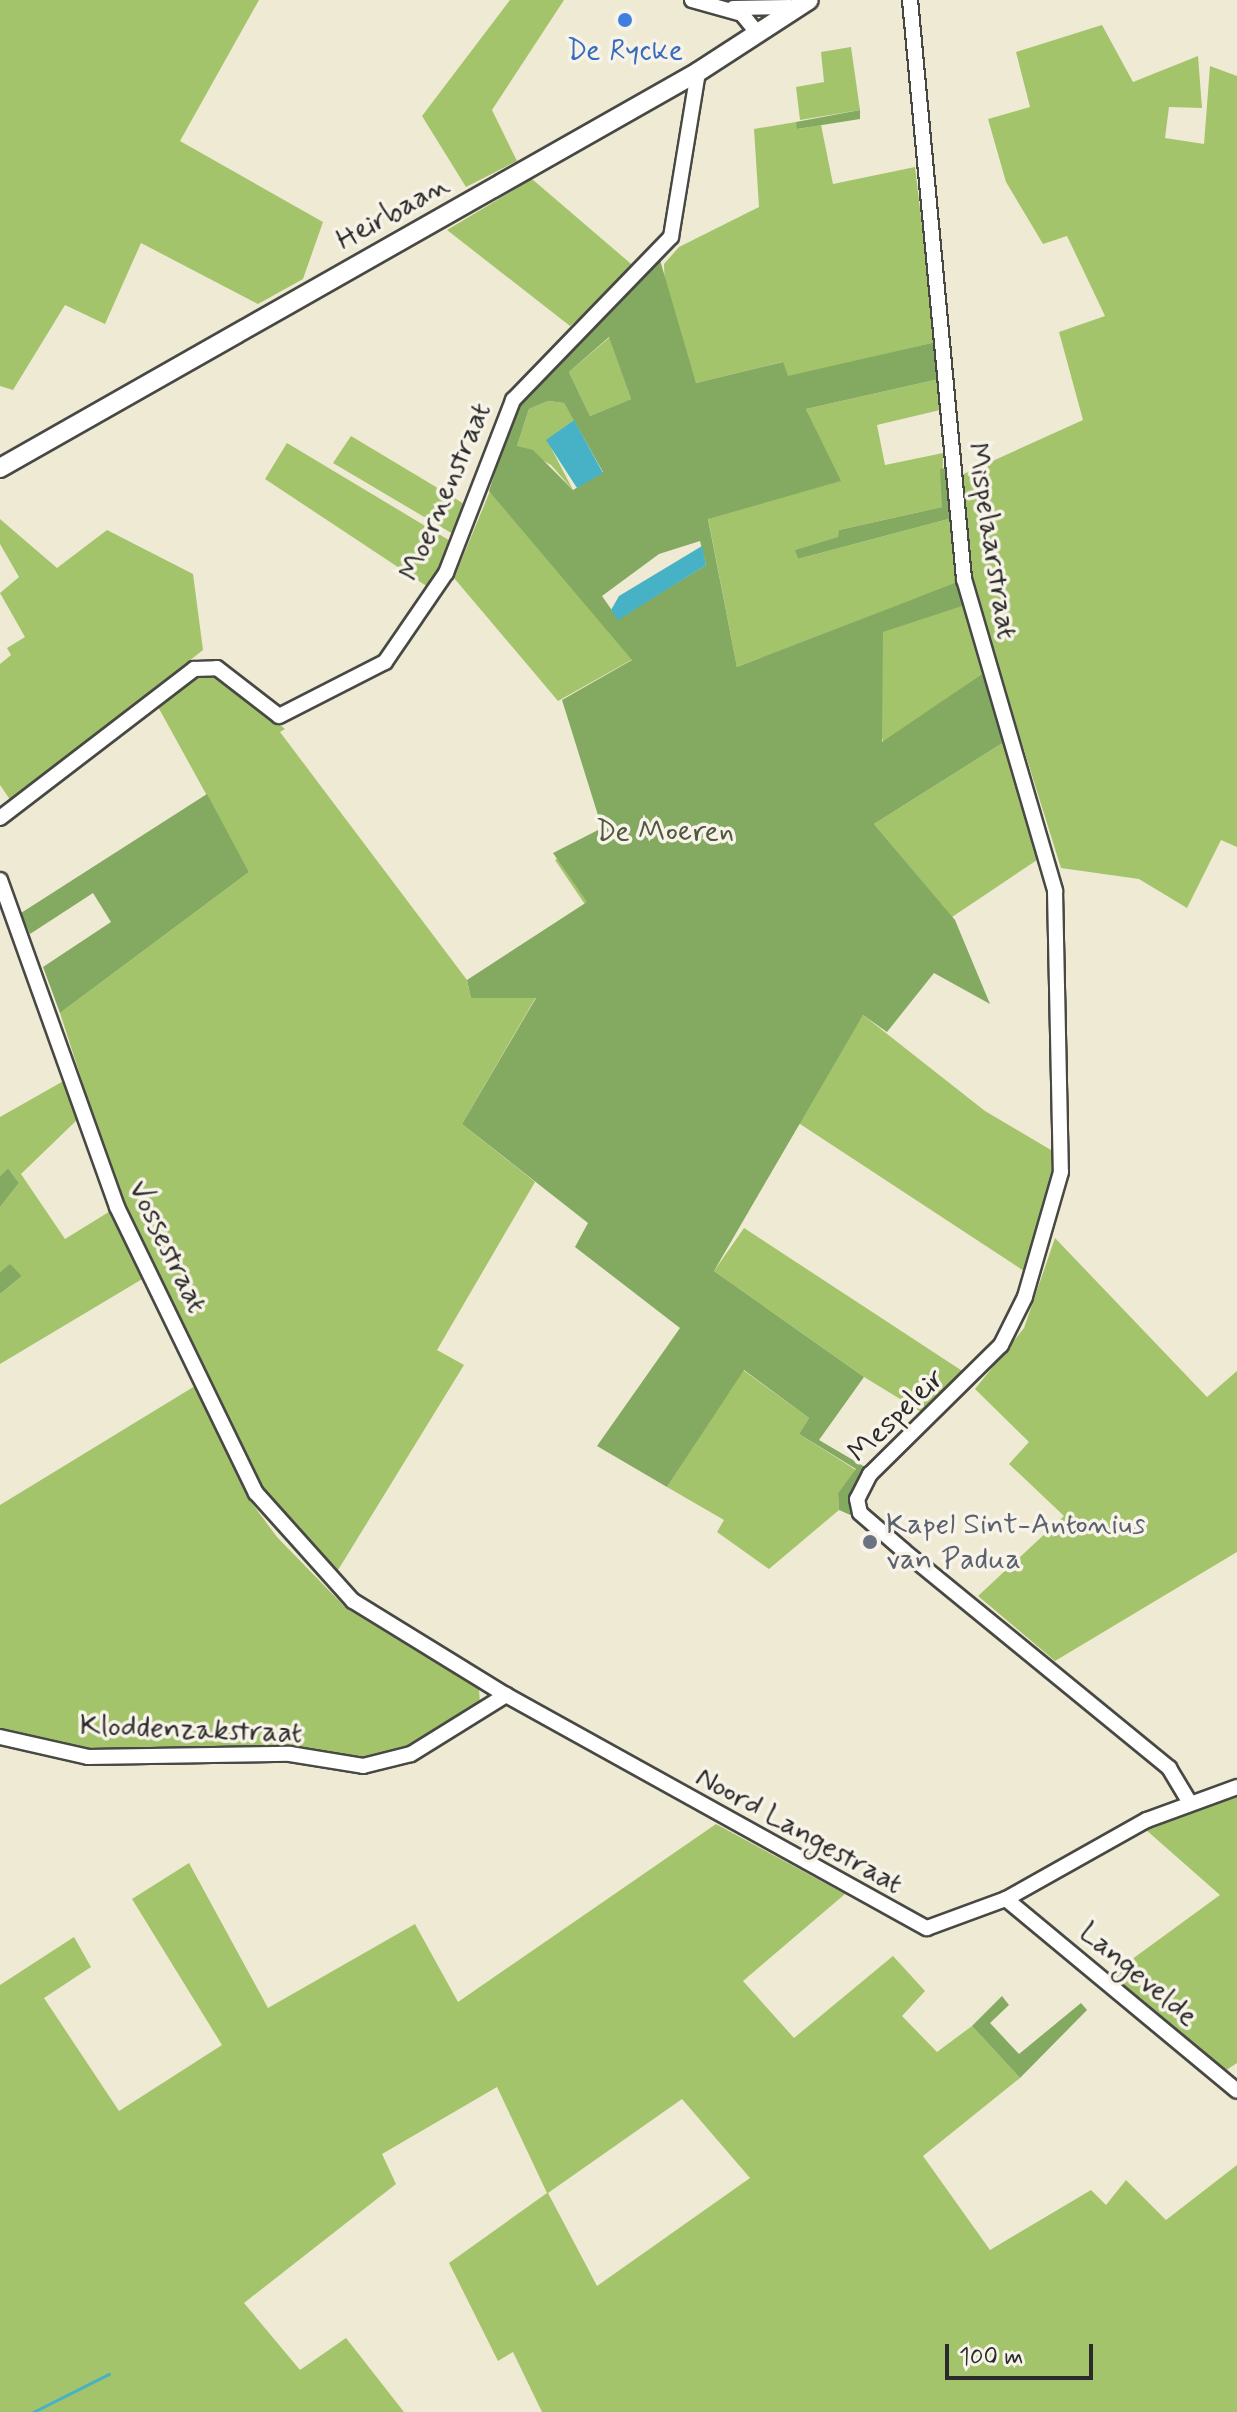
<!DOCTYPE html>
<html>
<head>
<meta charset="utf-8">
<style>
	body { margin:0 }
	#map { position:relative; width:1237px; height:2412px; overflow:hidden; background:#efead4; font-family:Mynerve,sans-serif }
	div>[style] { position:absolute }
	.green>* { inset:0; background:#a4c46c }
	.forest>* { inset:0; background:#83aa60 }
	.water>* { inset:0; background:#47b2c5 }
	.stream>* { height:3px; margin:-1.5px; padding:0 1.5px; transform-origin:1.5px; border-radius:1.5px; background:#47b2c5 }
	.roads { filter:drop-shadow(2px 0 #484844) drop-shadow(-2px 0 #484844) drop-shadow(0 2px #484844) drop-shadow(0 -2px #484844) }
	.minor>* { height:14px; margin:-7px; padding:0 7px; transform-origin:7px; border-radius:7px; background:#fff }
	.major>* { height:18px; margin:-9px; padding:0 9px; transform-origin:9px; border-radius:9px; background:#fff }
	.dots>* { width:22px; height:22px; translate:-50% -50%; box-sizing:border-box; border:4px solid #f7f3e8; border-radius:50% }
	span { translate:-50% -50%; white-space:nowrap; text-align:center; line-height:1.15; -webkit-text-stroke:7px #f7f3e8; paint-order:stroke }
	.shop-label { font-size:30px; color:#366cbe }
	.street-label { font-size:30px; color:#2b2b2b }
	.park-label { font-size:30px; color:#4f593e }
	.worship-label { font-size:30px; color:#5b616d }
	.left { translate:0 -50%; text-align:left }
	.scale { position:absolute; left:945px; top:2344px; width:148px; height:36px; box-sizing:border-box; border:4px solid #2b2b2b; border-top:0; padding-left:10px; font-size:24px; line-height:28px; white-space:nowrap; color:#2b2b2b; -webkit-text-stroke:6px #f7f3e8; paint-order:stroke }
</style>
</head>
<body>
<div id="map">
	<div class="green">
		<i style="clip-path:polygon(0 0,259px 0,180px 141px,323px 222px,303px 279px,258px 304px,141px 243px,105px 324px,65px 305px,13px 390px,0 386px)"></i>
		<i style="clip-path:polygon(510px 0,564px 0,492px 110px,517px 161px,466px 187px,422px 116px)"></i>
		<i style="clip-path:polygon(1102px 25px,1133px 82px,1198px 56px,1202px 108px,1169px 107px,1165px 138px,1204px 144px,1210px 66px,1237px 76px,1237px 847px,1221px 840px,1187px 908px,1139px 879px,1061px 868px,972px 584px,957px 477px,1083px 420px,1059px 332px,1105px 316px,1067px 236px,1043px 244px,1006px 182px,988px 119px,1030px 107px,1016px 52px)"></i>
		<i style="clip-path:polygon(851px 47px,860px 110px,800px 120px,796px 87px,824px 82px,821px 52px)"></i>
		<i style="clip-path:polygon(796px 122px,798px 129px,821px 125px,833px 184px,915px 167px,936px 342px,788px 377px,782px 362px,696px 383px,665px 294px,664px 264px,679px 247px,759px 207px,754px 129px)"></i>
		<i style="clip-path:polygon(532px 179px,637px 269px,570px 326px,447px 230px)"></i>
		<i style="clip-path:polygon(610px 337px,631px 399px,590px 416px,569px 372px)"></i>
		<i style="clip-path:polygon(939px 379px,940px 410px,877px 425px,885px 465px,943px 453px,942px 507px,839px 530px,839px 537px,796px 550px,798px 559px,952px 518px,982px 674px,883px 743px,880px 726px,609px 940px,555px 860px,605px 831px,919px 597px,737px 667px,708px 518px,840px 481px,806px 409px)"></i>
		<i style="clip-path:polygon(548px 401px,564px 403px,574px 420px,547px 440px,573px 490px,551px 465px,517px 446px,529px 409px)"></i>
		<i style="clip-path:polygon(351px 436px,466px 505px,453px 534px,333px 463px)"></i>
		<i style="clip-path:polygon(287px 443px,452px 542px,428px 587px,265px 479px)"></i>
		<i style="clip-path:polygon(490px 491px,640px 655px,558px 701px,454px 578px)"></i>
		<i style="clip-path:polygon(0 519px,57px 568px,107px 530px,193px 574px,203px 650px,11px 801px,0 785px,0 664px,11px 655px,7px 648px,25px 637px,0 593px,19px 577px,0 544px)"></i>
		<i style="clip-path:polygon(210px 668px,285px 729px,280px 732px,467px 980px,471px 998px,536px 997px,462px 1124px,535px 1182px,437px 1350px,464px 1365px,335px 1575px,275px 1510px,254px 1472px,113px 1177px,60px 1013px,249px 872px,157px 705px)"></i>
		<i style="clip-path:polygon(1004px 742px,1043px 856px,952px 917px,874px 824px)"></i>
		<i style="clip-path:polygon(863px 1015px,985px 1111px,1056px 1153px,1027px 1273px,797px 1122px)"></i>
		<i style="clip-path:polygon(67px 1079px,79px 1118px,21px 1174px,65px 1239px,112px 1210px,144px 1278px,0 1364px,0 1294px,22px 1276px,10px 1265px,0 1272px,0 1207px,19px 1183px,8px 1168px,0 1176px,0 1117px)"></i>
		<i style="clip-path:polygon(744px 1228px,970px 1376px,928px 1416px,864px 1377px,714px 1271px)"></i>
		<i style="clip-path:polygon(1055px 1238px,1207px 1397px,1237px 1371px,1237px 1552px,1055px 1661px,978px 1596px,1064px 1516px,1009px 1464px,1029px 1442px,975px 1389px,1024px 1328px)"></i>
		<i style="clip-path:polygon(743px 1370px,809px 1418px,799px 1434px,856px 1470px,838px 1493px,839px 1510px,769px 1569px,717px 1532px,724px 1520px,667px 1487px)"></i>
		<i style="clip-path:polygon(195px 1386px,248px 1498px,277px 1537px,346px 1608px,479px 1689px,480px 1705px,405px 1750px,361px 1761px,90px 1752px,0 1729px,0 1505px)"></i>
		<i style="clip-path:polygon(1237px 1796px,1237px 2063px,1225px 2071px,1109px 1976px,1220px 1895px,1145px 1829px)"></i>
		<i style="clip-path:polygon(evenodd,716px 1824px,845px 1894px,743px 1981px,794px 2038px,893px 1956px,925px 1991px,902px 2016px,937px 2052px,972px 2026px,1020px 2078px,923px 2156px,990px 2250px,1091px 2190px,1106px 2205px,1126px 2180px,1166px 2220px,1237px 2165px,1237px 2412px,542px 2412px,513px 2352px,498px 2361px,449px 2263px,547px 2193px,497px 2087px,382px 2154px,396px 2184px,244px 2303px,300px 2370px,346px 2338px,404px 2412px,0 2412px,0 1985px,74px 1937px,91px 1967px,44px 1998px,119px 2111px,222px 2045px,132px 1899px,189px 1863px,268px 2008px,415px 1924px,458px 2002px,716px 1824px,682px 2099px,750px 2178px,597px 2286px,548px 2193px,682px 2099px)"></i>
	</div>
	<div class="forest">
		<i style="clip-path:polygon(860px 110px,860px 119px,797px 129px,796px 122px)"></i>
		<i style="clip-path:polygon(evenodd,660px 260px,696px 383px,783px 362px,788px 376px,936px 342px,939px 379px,806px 409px,841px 481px,708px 519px,737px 667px,960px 581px,965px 605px,883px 632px,882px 742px,982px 674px,1004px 742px,874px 824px,955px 920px,990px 1004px,934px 973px,887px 1032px,863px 1015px,714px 1271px,864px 1377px,819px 1440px,865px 1467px,855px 1517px,839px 1510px,838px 1493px,856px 1469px,799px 1434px,809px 1418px,744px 1370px,667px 1487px,597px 1446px,680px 1328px,575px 1247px,588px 1223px,462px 1124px,536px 998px,471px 998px,467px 980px,587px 902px,553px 853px,602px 828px,562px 700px,632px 660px,489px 491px,517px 405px,557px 356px,660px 260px,609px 337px,631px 399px,590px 416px,569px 372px,609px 337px,660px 260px,548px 401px,564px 403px,603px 472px,573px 490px,533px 450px,517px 446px,529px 409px,548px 401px,660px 260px,700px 541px,706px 565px,618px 619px,602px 596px,659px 554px,700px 541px)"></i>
		<i style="clip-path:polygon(946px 468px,952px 518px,798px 559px,795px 550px,838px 537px,839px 530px,942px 507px,940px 469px)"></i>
		<i style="clip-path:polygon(207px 794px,249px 872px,60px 1013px,43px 967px,111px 922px,93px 893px,30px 934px,21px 913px)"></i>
		<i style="clip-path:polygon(8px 1168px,19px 1183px,0 1207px,0 1176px)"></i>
		<i style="clip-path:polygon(10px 1264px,22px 1276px,0 1294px,0 1272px)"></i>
		<i style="clip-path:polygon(1002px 1996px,1009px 2005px,990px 2023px,1019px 2054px,1081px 2003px,1087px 2010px,1020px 2078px,972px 2026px)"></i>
	</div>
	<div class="water">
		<i style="clip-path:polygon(574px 420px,603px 473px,577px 488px,546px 440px)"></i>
		<i style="clip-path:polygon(702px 546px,706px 565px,618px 620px,611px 610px,619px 596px)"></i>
	</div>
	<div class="stream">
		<i style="left:1098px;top:1967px;width:180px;rotate:39.4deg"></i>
		<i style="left:33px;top:2412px;width:85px;rotate:-26.6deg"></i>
	</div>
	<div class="roads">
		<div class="minor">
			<i style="left:692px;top:0;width:52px;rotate:15.6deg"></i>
			<i style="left:742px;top:14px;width:22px;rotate:51deg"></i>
			<i style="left:910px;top:0;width:582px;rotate:84.67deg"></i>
			<i style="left:964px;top:579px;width:325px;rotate:73.7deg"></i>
			<i style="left:1055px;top:891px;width:281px;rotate:88.8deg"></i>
			<i style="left:1061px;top:1172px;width:130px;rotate:106.1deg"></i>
			<i style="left:1025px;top:1297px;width:54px;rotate:116.6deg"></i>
			<i style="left:1001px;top:1345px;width:184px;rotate:135.4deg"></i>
			<i style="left:870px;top:1474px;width:28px;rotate:117deg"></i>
			<i style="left:857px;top:1499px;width:14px;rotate:78deg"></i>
			<i style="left:860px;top:1513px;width:58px;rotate:40.8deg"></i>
			<i style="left:904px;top:1551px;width:343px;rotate:39.3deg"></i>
			<i style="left:1169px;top:1768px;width:41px;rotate:59deg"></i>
			<i style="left:733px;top:8px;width:57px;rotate:-1deg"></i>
			<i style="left:0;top:818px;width:245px;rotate:-37.5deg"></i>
			<i style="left:194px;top:669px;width:23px;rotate:-2deg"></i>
			<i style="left:217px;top:668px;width:78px;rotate:37.7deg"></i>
			<i style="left:279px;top:716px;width:119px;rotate:-27deg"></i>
			<i style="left:385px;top:662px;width:108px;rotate:-55.6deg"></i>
			<i style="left:446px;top:573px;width:186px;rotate:-68.8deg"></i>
			<i style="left:513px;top:400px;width:227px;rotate:-45.9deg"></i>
			<i style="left:671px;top:237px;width:167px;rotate:-80.7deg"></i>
			<i style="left:0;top:880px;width:347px;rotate:70.3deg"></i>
			<i style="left:117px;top:1207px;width:318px;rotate:64.1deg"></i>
			<i style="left:256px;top:1493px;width:145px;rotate:48.1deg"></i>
			<i style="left:353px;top:1601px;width:180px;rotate:31.6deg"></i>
			<i style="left:506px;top:1695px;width:481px;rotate:29deg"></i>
			<i style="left:927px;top:1928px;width:84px;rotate:-20.2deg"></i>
			<i style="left:1006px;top:1899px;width:162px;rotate:-29.3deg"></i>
			<i style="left:1147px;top:1820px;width:96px;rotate:-20.1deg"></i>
			<i style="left:0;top:1737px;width:90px;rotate:12.8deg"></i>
			<i style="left:88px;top:1757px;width:202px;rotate:-0.9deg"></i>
			<i style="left:290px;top:1754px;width:74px;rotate:9.3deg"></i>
			<i style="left:363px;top:1766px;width:49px;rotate:-14deg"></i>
			<i style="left:411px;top:1754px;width:112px;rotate:-31.8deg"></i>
			<i style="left:1006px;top:1899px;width:300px;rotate:39.7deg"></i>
		</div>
		<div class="major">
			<i style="left:0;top:468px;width:803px;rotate:-29.57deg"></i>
			<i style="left:698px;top:72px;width:132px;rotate:-33deg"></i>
		</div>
	</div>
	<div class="dots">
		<i style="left:625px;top:20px;background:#3f7fe0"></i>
		<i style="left:870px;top:1542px;background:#6b7280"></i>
	</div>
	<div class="shop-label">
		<span style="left:625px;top:51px">De Rycke</span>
	</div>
	<div class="street-label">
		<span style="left:393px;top:213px;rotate:-29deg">Heirbaan</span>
		<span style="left:446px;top:492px;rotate:-67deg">Moernenstraat</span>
		<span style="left:991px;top:541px;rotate:81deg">Mispelaarstraat</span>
		<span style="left:167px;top:1247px;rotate:64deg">Vossestraat</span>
		<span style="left:897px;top:1416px;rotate:-44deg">Mespeleir</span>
		<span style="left:191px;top:1730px;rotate:2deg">Kloddenzakstraat</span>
		<span style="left:799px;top:1831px;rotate:29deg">Noord Langestraat</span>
		<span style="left:1138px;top:1975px;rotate:40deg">Langevelde</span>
	</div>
	<div class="park-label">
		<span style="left:665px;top:832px">De Moeren</span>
	</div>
	<div class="worship-label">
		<span class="left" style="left:886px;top:1542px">Kapel Sint-Antonius<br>van Padua</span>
	</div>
	<div class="scale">100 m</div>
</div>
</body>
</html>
